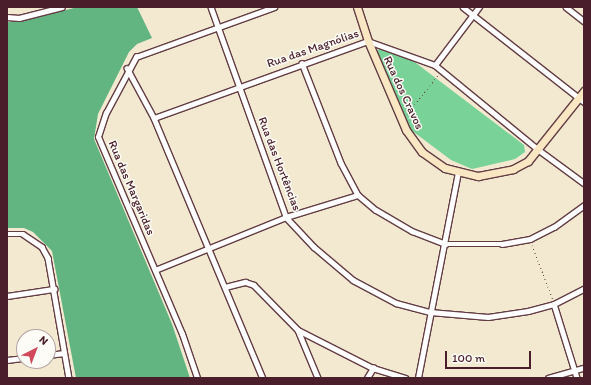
<!DOCTYPE html>
<html>
<head>
<meta charset="utf-8">
<style>
	body { margin:0 }
	#map { position:relative; width:591px; height:385px; overflow:hidden; background:#f2e9d0; font-family:Itim,sans-serif }
	div>[style] { position:absolute }
	.green>* { inset:0; background:#79d298 }
	.forest>* { inset:0; background:#62b480 }
	.path>* { height:1px; margin-top:-0.5px; transform-origin:0; background:repeating-linear-gradient(90deg,#633d44 0 1px,transparent 0 4px) }
	.roads { filter:drop-shadow(1px 0 #633d44) drop-shadow(-1px 0 #633d44) drop-shadow(0 1px #633d44) drop-shadow(0 -1px #633d44) }
	.street>* { height:4.5px; margin:-2.25px; padding:0 2.25px; transform-origin:2.25px; border-radius:2.25px; background:#fff }
	.secondary>* { height:7px; margin:-3.5px; padding:0 3.5px; transform-origin:3.5px; border-radius:3.5px; background:#f9e7c3 }
	span { translate:-50% -50%; white-space:nowrap; text-align:center; line-height:1.15; -webkit-text-stroke:3px #fdfcf7; paint-order:stroke }
	.street-label { font-size:12px; color:#4a1f2b }
	.frame { position:absolute; inset:0; border:8px solid #4a1f2b; pointer-events:none }
	.north { position:absolute; left:16px; top:329px; width:40px; height:40px; box-sizing:border-box; background:#fdfcf7; border:1px solid #b5a4a5; border-radius:50%; rotate:42deg; font-size:11px; font-weight:700; line-height:16px; text-align:center; color:#4a1f2b }
	.north::after { content:''; display:block; margin:auto; width:14px; height:18px; background:#d1495b; clip-path:polygon(50% 0,100% 100%,50% 72%,0 100%) }
	.scale { position:absolute; left:445px; top:351px; width:86px; height:18px; box-sizing:border-box; border:2px solid #4a1f2b; border-top:0; padding-left:5px; font-size:12px; line-height:14px; white-space:nowrap; color:#4a1f2b; -webkit-text-stroke:3px #fdfcf7; paint-order:stroke }
</style>
</head>
<body>
<div id="map">
	<div class="green">
		<i style="clip-path:polygon(380px 48px,408px 57px,524px 145px,525px 152px,515px 159px,472px 169px,451px 160px,411px 130px,400px 112px,377px 51px)"></i>
	</div>
	<div class="forest">
		<i style="clip-path:polygon(78px 7px,137px 7px,152px 38px,137px 44px,129px 52px,98px 114px,94px 139px,172px 324px,190px 378px,76px 378px,52px 251px,33px 232px,24px 228px,7px 228px,7px 22px,17px 22px)"></i>
	</div>
	<div class="path">
		<i style="left:407px;top:114px;width:51px;rotate:-51.3deg"></i>
		<i style="left:532px;top:245px;width:59px;rotate:69.1deg"></i>
	</div>
	<div class="roads">
		<div class="street">
			<i style="left:211px;top:7px;width:223px;rotate:70.3deg"></i>
			<i style="left:286px;top:217px;width:41px;rotate:47deg"></i>
			<i style="left:314px;top:247px;width:51px;rotate:40.2deg"></i>
			<i style="left:353px;top:280px;width:49px;rotate:28.1deg"></i>
			<i style="left:396px;top:303px;width:35px;rotate:15deg"></i>
			<i style="left:430px;top:312px;width:58px;rotate:4.9deg"></i>
			<i style="left:488px;top:317px;width:40px;rotate:-8.5deg"></i>
			<i style="left:528px;top:311px;width:27px;rotate:-15deg"></i>
			<i style="left:554px;top:304px;width:34px;rotate:-27deg"></i>
			<i style="left:463px;top:7px;width:154px;rotate:38.1deg"></i>
			<i style="left:566px;top:7px;width:23px;rotate:38deg"></i>
			<i style="left:7px;top:17px;width:12px;rotate:5deg"></i>
			<i style="left:19px;top:18px;width:44px;rotate:-14.3deg"></i>
			<i style="left:302px;top:63px;width:107px;rotate:68.7deg"></i>
			<i style="left:341px;top:163px;width:36px;rotate:62deg"></i>
			<i style="left:358px;top:195px;width:23px;rotate:40deg"></i>
			<i style="left:376px;top:210px;width:42px;rotate:30.3deg"></i>
			<i style="left:412px;top:231px;width:36px;rotate:21deg"></i>
			<i style="left:446px;top:244px;width:56px"></i>
			<i style="left:502px;top:244px;width:28px;rotate:-10deg"></i>
			<i style="left:530px;top:239px;width:27px;rotate:-27deg"></i>
			<i style="left:554px;top:227px;width:37px;rotate:-36deg"></i>
			<i style="left:435px;top:65px;width:73px;rotate:-52.8deg"></i>
			<i style="left:127px;top:68px;width:57px;rotate:61.6deg"></i>
			<i style="left:154px;top:118px;width:282px;rotate:67.3deg"></i>
			<i style="left:154px;top:118px;width:227px;rotate:-19.8deg"></i>
			<i style="left:368px;top:41px;width:71px;rotate:19.7deg"></i>
			<i style="left:435px;top:65px;width:134px;rotate:39.3deg"></i>
			<i style="left:539px;top:150px;width:56px;rotate:36.3deg"></i>
			<i style="left:7px;top:234px;width:16px"></i>
			<i style="left:23px;top:234px;width:23px;rotate:34deg"></i>
			<i style="left:42px;top:247px;width:13px;rotate:61deg"></i>
			<i style="left:48px;top:258px;width:122px;rotate:80.1deg"></i>
			<i style="left:155px;top:270px;width:141px;rotate:-22deg"></i>
			<i style="left:286px;top:217px;width:75px;rotate:-17deg"></i>
			<i style="left:225px;top:287px;width:21px;rotate:-14deg"></i>
			<i style="left:245px;top:282px;width:9px;rotate:18deg"></i>
			<i style="left:254px;top:285px;width:63px;rotate:45.6deg"></i>
			<i style="left:298px;top:330px;width:84px;rotate:26.9deg"></i>
			<i style="left:373px;top:368px;width:34px;rotate:17deg"></i>
			<i style="left:7px;top:296px;width:48px;rotate:-8.5deg"></i>
			<i style="left:554px;top:304px;width:77px;rotate:72.7deg"></i>
			<i style="left:298px;top:330px;width:52px;rotate:67.4deg"></i>
			<i style="left:48px;top:355px;width:16px;rotate:-7deg"></i>
			<i style="left:7px;top:360px;width:17px;rotate:-7deg"></i>
			<i style="left:197px;top:378px;width:46px;rotate:-108.8deg"></i>
			<i style="left:182px;top:334px;width:214px;rotate:-113.1deg"></i>
			<i style="left:98px;top:137px;width:25px;rotate:-72deg"></i>
			<i style="left:106px;top:113px;width:64px;rotate:-61.8deg"></i>
			<i style="left:136px;top:57px;width:147px;rotate:-19.9deg"></i>
			<i style="left:367px;top:378px;width:12px;rotate:-59deg"></i>
			<i style="left:418px;top:378px;width:209px;rotate:-79deg"></i>
			<i style="left:548px;top:378px;width:37px;rotate:-16deg"></i>
		</div>
		<div class="secondary">
			<i style="left:357px;top:7px;width:36px;rotate:72deg"></i>
			<i style="left:368px;top:41px;width:97px;rotate:66.9deg"></i>
			<i style="left:406px;top:130px;width:27px;rotate:54deg"></i>
			<i style="left:422px;top:152px;width:28px;rotate:35deg"></i>
			<i style="left:445px;top:168px;width:34px;rotate:14deg"></i>
			<i style="left:478px;top:176px;width:36px;rotate:-11deg"></i>
			<i style="left:513px;top:169px;width:17px;rotate:-28deg"></i>
			<i style="left:528px;top:161px;width:90px;rotate:-51.3deg"></i>
		</div>
	</div>
	<div class="street-label">
		<span style="left:313px;top:49px;rotate:-19deg">Rua das Magnólias</span>
		<span style="left:403px;top:93px;rotate:65deg">Rua dos Cravos</span>
		<span style="left:279px;top:164px;rotate:69deg">Rua das Hortências</span>
		<span style="left:131px;top:188px;rotate:67deg">Rua das Margaridas</span>
	</div>
	<div class="frame"></div>
	<div class="north">N</div>
	<div class="scale">100 m</div>
</div>
</body>
</html>
